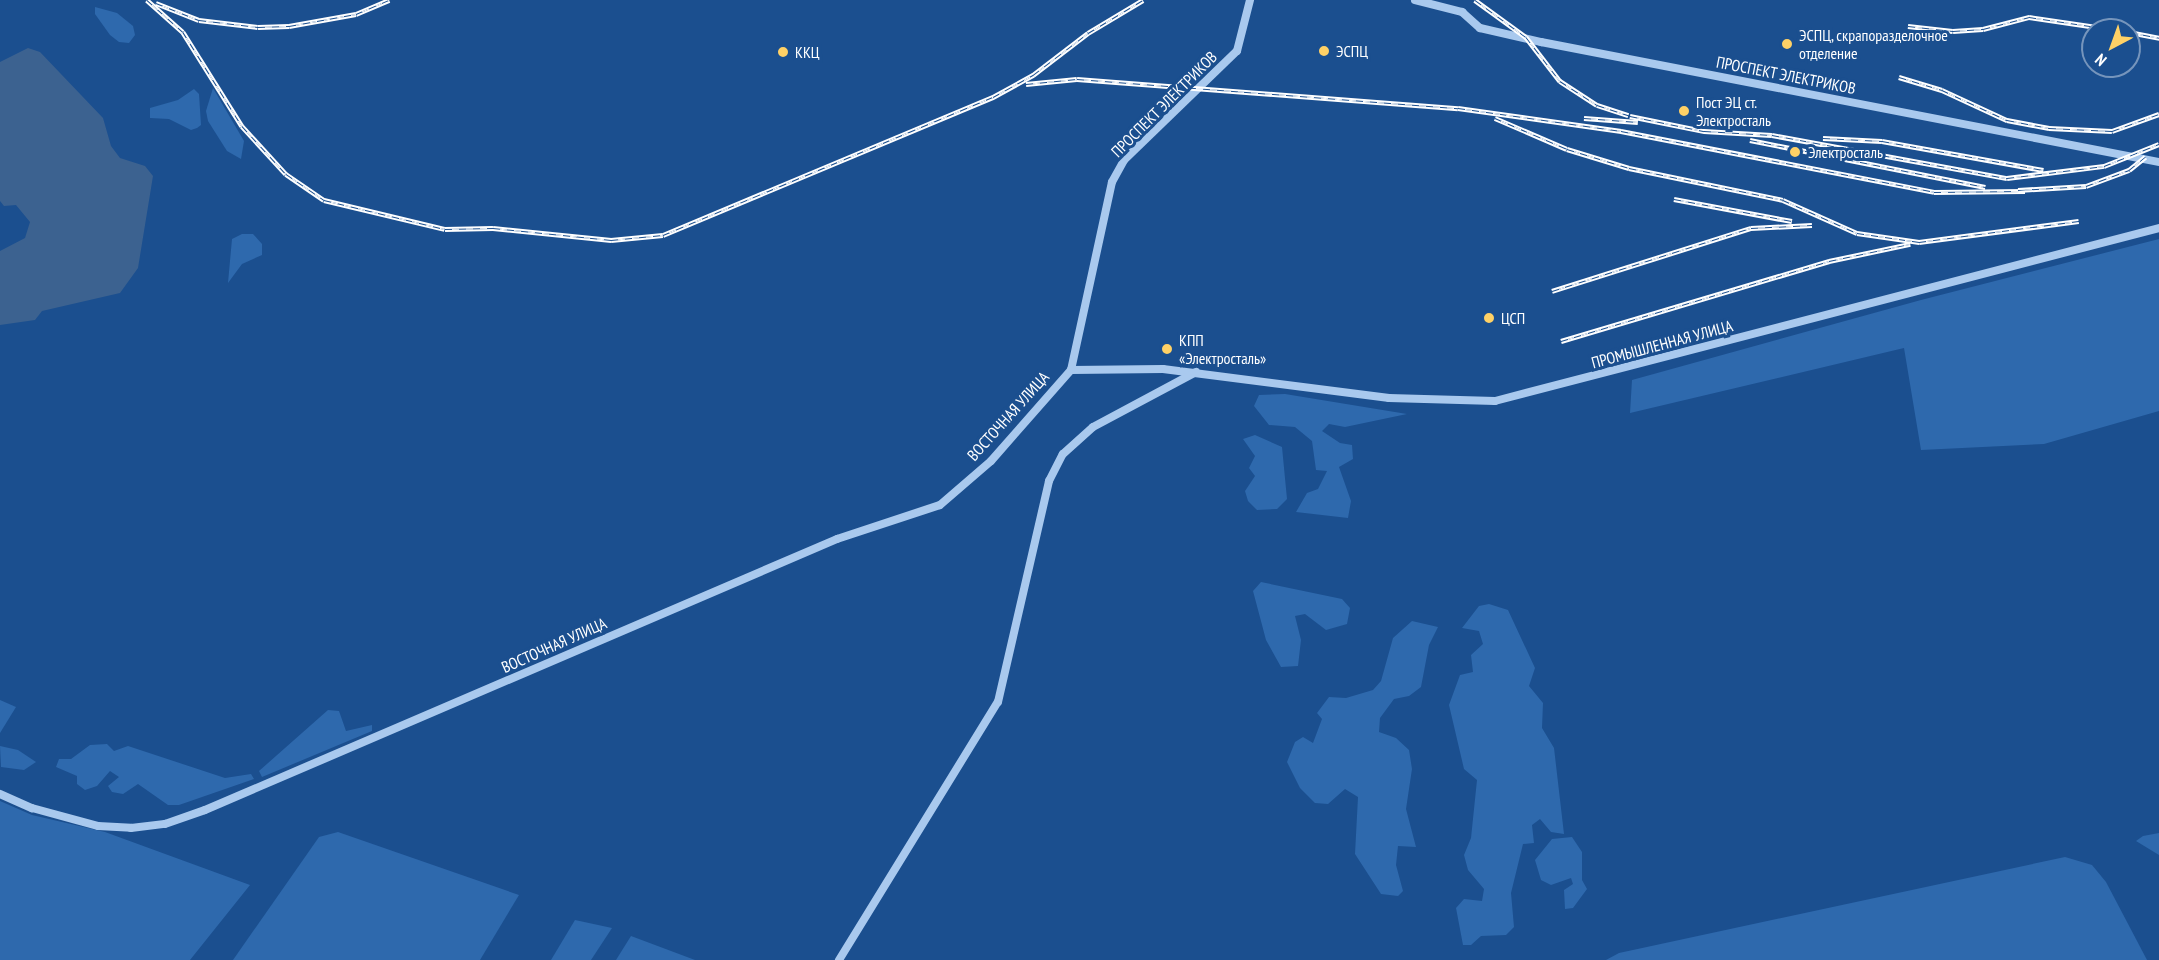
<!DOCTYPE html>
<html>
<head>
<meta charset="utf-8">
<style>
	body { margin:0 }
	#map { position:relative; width:2159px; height:960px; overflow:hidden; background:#1b4f8f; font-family:"PT Sans Narrow",sans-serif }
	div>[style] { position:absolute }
	.green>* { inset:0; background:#2e69ad }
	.water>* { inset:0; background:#3c6290 }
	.minor>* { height:8px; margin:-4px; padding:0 4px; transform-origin:4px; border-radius:4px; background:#a9c9ee }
	.rail>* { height:4.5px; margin-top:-2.25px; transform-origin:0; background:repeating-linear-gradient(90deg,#1b4f8f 0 7px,#fff 0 14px); box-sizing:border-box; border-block:2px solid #fff }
	.dots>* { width:16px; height:16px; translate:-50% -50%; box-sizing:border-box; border:3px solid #1b4f8f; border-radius:50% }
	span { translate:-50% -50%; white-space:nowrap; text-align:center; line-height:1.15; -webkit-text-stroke:6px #1b4f8f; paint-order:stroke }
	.poi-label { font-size:16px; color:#fff }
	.left { translate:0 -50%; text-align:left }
	.street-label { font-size:16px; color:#fff }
	.north { position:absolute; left:2081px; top:18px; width:60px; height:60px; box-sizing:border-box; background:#1b4f8f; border:2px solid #7695bc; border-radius:50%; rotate:221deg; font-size:16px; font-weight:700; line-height:24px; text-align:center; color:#fff }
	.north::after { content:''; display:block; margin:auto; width:21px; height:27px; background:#ffd166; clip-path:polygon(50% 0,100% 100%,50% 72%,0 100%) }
</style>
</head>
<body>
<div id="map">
	<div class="green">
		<i style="clip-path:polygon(95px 7px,117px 13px,133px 26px,135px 35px,129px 43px,119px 42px,110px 35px,95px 14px)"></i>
		<i style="clip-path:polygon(213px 88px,244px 141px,241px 159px,227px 151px,208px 121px,206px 111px)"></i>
		<i style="clip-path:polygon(194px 89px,199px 94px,201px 125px,197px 128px,191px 130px,169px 119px,150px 118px,150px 108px,178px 100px)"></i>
		<i style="clip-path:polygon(242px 234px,253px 234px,262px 244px,262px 255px,242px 264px,228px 283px,232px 239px)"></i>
		<i style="clip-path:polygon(2159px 239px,2159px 411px,2044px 444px,1921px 450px,1904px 348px,1630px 413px,1632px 380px,1921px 300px)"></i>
		<i style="clip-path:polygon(1285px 394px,1407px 414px,1345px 427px,1329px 424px,1322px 431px,1340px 443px,1352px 445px,1353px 459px,1339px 467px,1351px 501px,1348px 518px,1296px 512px,1307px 493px,1318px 489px,1327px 471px,1316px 470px,1312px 441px,1295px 427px,1269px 425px,1254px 406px,1259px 395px)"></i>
		<i style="clip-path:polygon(1255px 435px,1282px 447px,1287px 499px,1277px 509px,1257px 510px,1248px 501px,1245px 491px,1255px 476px,1249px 468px,1255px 456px,1243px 439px)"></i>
		<i style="clip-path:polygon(1261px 582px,1342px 599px,1350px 608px,1347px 624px,1326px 630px,1305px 614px,1295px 616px,1301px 640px,1298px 666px,1281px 667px,1266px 640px,1253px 591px)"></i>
		<i style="clip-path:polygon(1489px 604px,1508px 610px,1535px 668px,1529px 686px,1543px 703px,1542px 728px,1554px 748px,1564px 834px,1551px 832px,1540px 819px,1532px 825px,1534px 843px,1523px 844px,1511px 893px,1514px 927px,1506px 935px,1481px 936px,1471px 945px,1463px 945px,1456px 908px,1464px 899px,1482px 901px,1484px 889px,1468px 870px,1464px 855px,1471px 838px,1477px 780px,1464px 769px,1449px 705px,1460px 675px,1473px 672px,1471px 655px,1483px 644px,1479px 631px,1462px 628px,1479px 606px)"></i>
		<i style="clip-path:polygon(1412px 621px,1438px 627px,1429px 645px,1421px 687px,1409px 696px,1394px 699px,1380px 718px,1379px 732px,1396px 738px,1409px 750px,1412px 769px,1406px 809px,1416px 847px,1398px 846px,1396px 865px,1403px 891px,1398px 896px,1381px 894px,1355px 854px,1358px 797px,1345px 789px,1328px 804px,1315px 803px,1300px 788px,1287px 762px,1295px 742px,1303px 737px,1313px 743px,1322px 719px,1317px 713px,1329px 697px,1346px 698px,1373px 690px,1381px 681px,1393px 638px)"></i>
		<i style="clip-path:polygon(0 700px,16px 707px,0 733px)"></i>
		<i style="clip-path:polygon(328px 710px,339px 711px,346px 731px,372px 725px,372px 731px,262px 777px,259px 771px)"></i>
		<i style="clip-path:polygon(107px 744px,114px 751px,128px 746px,225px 778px,251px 774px,254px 779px,179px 805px,168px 805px,138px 784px,123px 794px,112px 792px,108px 786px,119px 777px,110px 771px,97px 786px,85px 790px,77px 784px,77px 776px,56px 767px,59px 759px,71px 759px,90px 745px)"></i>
		<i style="clip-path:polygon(0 746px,18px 750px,36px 762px,24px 770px,1px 767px)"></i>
		<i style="clip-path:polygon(0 801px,32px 815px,105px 832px,250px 885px,190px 960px,0 960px)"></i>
		<i style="clip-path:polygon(338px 832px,519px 895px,480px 960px,233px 960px,319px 837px)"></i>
		<i style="clip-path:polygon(2159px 833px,2159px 855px,2136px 841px,2143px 836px)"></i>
		<i style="clip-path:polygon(1572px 837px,1582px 852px,1582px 880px,1587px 889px,1573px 908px,1565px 909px,1564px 890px,1573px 884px,1571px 878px,1551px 885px,1541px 880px,1535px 860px,1552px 839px)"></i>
		<i style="clip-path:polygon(2065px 857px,2092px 865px,2106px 882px,2147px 960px,1606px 960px,1619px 953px)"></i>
		<i style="clip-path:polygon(575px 920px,612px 928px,591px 960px,551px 960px)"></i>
		<i style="clip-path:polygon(631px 936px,695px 960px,616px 960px)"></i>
	</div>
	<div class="water">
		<i style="clip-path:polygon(28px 48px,40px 52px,103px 118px,111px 146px,120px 158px,145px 166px,153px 176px,138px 268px,120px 293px,42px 311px,35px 320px,0 325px,0 251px,25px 238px,30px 222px,16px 205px,4px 206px,0 201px,0 62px)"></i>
	</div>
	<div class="minor">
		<i style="left:1415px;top:0;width:49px;rotate:14.3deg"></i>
		<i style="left:1462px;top:12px;width:24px;rotate:42deg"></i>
		<i style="left:1480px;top:28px;width:63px;rotate:12.9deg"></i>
		<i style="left:1541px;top:42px;width:630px;rotate:10.99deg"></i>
		<i style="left:1071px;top:370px;width:92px;rotate:-0.6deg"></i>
		<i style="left:1163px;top:369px;width:228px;rotate:7.3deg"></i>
		<i style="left:1389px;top:398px;width:106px;rotate:1.6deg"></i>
		<i style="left:1495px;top:401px;width:686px;rotate:-14.6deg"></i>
		<i style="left:1071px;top:370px;width:192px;rotate:-77.7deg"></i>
		<i style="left:1112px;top:182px;width:25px;rotate:-61deg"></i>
		<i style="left:1124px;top:160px;width:157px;rotate:-44deg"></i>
		<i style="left:1237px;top:51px;width:53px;rotate:-75.7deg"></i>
		<i style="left:0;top:794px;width:35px;rotate:24deg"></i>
		<i style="left:32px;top:808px;width:68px;rotate:15.3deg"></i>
		<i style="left:98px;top:826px;width:33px;rotate:3deg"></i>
		<i style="left:131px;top:828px;width:34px;rotate:-7deg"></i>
		<i style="left:165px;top:824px;width:42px;rotate:-19.3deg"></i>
		<i style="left:205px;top:810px;width:688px;rotate:-23.21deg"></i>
		<i style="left:837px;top:539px;width:108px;rotate:-18.3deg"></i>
		<i style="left:940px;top:505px;width:67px;rotate:-40.8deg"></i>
		<i style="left:991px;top:461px;width:121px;rotate:-48.7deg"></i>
		<i style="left:839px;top:960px;width:303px;rotate:-58.4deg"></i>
		<i style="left:998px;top:702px;width:227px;rotate:-77deg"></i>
		<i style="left:1049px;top:481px;width:30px;rotate:-63deg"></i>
		<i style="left:1063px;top:454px;width:40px;rotate:-42deg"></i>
		<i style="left:1093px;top:427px;width:117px;rotate:-28.1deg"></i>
	</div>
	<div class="rail">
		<i style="left:147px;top:0;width:48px;rotate:41.6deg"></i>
		<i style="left:183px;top:32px;width:111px;rotate:57.9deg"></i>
		<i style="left:242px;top:126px;width:65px;rotate:47.5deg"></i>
		<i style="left:286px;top:174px;width:46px;rotate:34.4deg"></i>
		<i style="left:324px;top:200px;width:124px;rotate:13.5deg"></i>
		<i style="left:445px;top:229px;width:48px;rotate:-1.2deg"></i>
		<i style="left:493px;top:228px;width:119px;rotate:5.8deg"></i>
		<i style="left:611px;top:240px;width:52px;rotate:-5.5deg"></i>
		<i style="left:663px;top:235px;width:358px;rotate:-22.7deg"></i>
		<i style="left:993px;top:97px;width:46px;rotate:-28.8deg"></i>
		<i style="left:1033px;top:75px;width:69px;rotate:-37.4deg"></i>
		<i style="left:1088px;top:33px;width:64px;rotate:-31deg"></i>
		<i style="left:1475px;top:0;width:63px;rotate:36deg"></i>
		<i style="left:1526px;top:37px;width:56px;rotate:52.3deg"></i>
		<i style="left:1560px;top:81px;width:44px;rotate:33deg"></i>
		<i style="left:1597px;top:105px;width:33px;rotate:18deg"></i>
		<i style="left:156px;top:3px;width:46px;rotate:21.6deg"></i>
		<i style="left:199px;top:20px;width:59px;rotate:6.8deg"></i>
		<i style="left:258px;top:27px;width:31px;rotate:-2deg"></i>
		<i style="left:289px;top:26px;width:68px;rotate:-10.2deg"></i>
		<i style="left:356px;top:14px;width:36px;rotate:-23deg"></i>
		<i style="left:1908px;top:26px;width:45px;rotate:6.3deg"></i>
		<i style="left:1953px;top:31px;width:30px;rotate:-4deg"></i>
		<i style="left:1983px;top:29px;width:48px;rotate:-14.6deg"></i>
		<i style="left:2029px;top:17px;width:89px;rotate:8.4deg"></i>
		<i style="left:2129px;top:32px;width:31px;rotate:11deg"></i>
		<i style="left:1899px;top:77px;width:45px;rotate:16.8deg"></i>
		<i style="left:1942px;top:90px;width:72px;rotate:24.8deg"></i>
		<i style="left:2007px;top:120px;width:43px;rotate:10.8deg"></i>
		<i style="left:2049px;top:128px;width:63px;rotate:2.7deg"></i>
		<i style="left:2112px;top:131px;width:50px;rotate:-19.9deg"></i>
		<i style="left:1026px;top:84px;width:51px;rotate:-5.6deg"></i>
		<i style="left:1077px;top:79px;width:382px;rotate:4.4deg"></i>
		<i style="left:1458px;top:108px;width:165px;rotate:8deg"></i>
		<i style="left:1621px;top:131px;width:319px;rotate:11deg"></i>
		<i style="left:1934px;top:192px;width:91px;rotate:-0.6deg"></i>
		<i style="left:1630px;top:116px;width:76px;rotate:11.5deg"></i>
		<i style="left:1704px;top:131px;width:68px;rotate:3.4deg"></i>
		<i style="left:1772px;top:135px;width:239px;rotate:10.4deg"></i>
		<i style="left:2007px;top:178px;width:98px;rotate:-7.1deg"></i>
		<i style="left:2104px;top:166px;width:59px;rotate:-21.8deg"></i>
		<i style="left:1495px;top:118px;width:78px;rotate:23.3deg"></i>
		<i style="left:1567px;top:149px;width:65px;rotate:17deg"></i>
		<i style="left:1629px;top:168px;width:157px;rotate:11.7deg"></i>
		<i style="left:1783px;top:200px;width:81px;rotate:24deg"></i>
		<i style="left:1857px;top:233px;width:63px;rotate:8.3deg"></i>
		<i style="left:1919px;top:242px;width:161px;rotate:-7.5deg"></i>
		<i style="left:1584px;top:118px;width:54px;rotate:4.2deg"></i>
		<i style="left:1823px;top:138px;width:59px;rotate:2.9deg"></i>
		<i style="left:1882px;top:141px;width:164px;rotate:10.2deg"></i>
		<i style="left:1750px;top:140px;width:240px;rotate:11.3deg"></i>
		<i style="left:2018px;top:190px;width:68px;rotate:-3.4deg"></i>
		<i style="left:2086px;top:186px;width:46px;rotate:-20.4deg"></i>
		<i style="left:2129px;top:170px;width:21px;rotate:-39deg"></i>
		<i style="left:1674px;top:199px;width:120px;rotate:10.6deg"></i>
		<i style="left:1552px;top:291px;width:209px;rotate:-17.6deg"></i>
		<i style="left:1751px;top:228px;width:61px;rotate:-2.8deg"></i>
		<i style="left:1561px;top:341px;width:280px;rotate:-16.6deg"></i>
		<i style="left:1829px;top:261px;width:83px;rotate:-11.9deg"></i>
	</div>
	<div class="dots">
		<i style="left:1787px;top:44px;background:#ffd166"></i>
		<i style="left:1324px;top:51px;background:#ffd166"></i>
		<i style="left:783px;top:52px;background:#ffd166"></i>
		<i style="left:1684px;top:111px;background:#ffd166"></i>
		<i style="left:1795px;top:152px;background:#ffd166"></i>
		<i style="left:1489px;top:318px;background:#ffd166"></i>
		<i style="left:1167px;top:349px;background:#ffd166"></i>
	</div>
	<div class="poi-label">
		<span class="left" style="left:1799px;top:44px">ЭСПЦ, скрапоразделочное<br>отделение</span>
		<span class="left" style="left:1336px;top:51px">ЭСПЦ</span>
		<span class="left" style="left:795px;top:52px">ККЦ</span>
		<span class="left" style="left:1696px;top:111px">Пост ЭЦ ст.<br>Электросталь</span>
		<span class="left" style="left:1808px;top:152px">Электросталь</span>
		<span class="left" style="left:1501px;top:318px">ЦСП</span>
		<span class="left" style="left:1179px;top:349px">КПП<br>«Электросталь»</span>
	</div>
	<div class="street-label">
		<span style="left:1786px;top:75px;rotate:11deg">ПРОСПЕКТ ЭЛЕКТРИКОВ</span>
		<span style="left:1164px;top:104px;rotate:-45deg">ПРОСПЕКТ ЭЛЕКТРИКОВ</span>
		<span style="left:1662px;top:344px;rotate:-15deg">ПРОМЫШЛЕННАЯ УЛИЦА</span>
		<span style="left:1008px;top:416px;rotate:-48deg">ВОСТОЧНАЯ УЛИЦА</span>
		<span style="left:554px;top:645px;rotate:-24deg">ВОСТОЧНАЯ УЛИЦА</span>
	</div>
	<div class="north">N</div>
</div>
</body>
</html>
